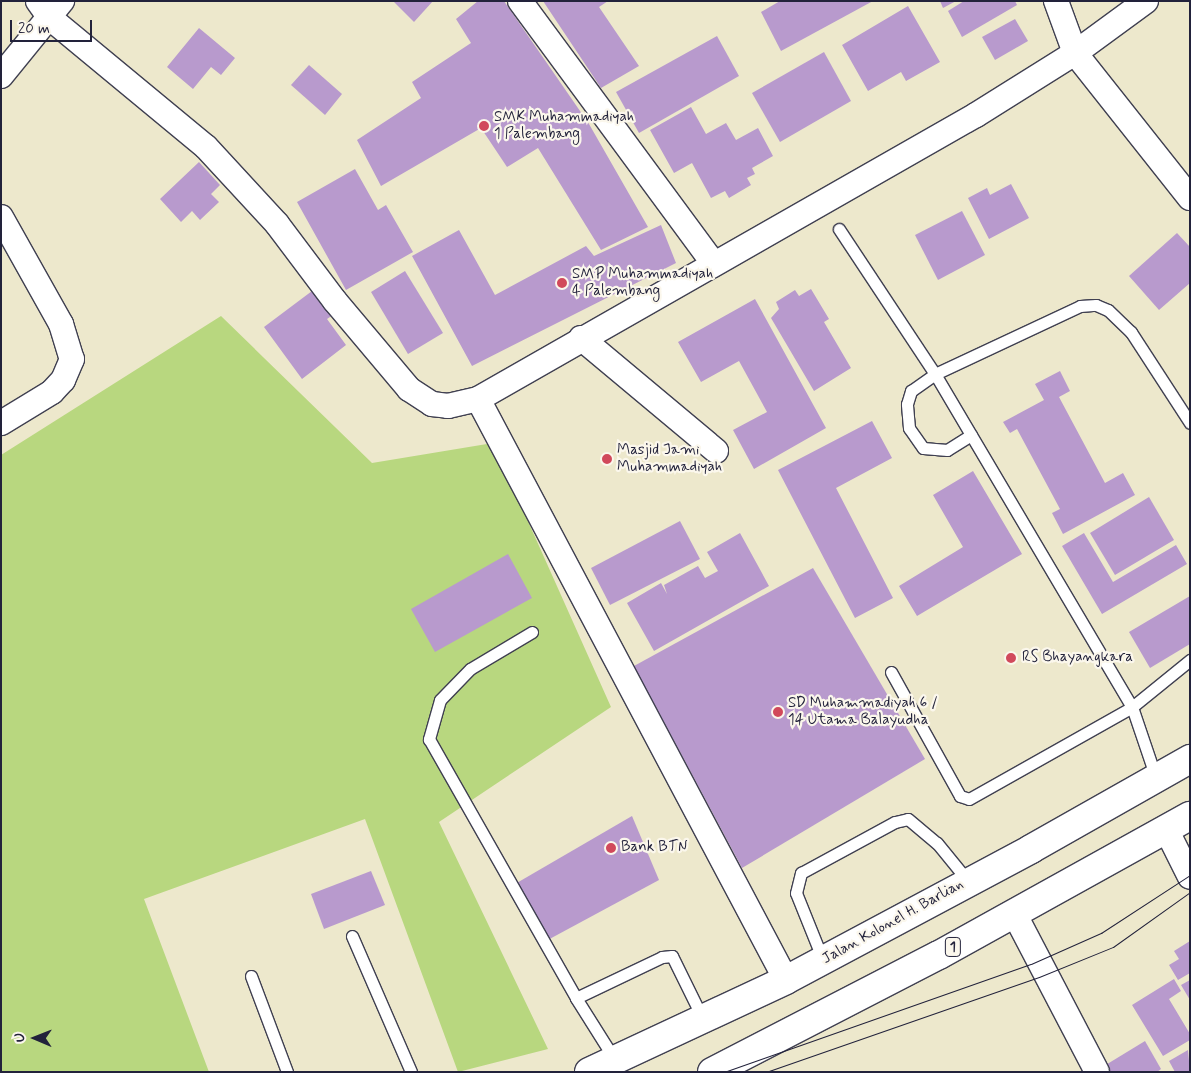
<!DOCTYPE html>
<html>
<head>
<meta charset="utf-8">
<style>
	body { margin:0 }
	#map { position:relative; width:1191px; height:1073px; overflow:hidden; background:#ede8cc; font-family:Mynerve,sans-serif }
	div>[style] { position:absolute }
	.green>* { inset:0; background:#b8d77f }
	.building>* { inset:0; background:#b89acd }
	.roads { filter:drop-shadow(1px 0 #404051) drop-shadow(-1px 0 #404051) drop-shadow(0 1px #404051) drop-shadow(0 -1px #404051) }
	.lane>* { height:11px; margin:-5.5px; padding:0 5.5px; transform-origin:5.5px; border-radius:5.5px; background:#fff }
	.street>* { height:24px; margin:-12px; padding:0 12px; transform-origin:12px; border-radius:12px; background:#fff }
	.highway>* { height:28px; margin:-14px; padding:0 14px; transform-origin:14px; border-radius:14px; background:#fff }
	.tram>* { height:1px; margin:-0.5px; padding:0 0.5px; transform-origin:0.5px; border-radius:0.5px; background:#22223b }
	.dots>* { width:14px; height:14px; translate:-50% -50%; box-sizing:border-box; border:2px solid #fbf7ec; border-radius:50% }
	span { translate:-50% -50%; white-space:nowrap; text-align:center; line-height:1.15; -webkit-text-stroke:4.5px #fbf7ec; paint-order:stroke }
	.shield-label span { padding:1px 4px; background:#fbf7ec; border:1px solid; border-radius:4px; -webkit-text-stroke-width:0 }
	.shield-label { font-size:14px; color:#22223b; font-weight:700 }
	.poi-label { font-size:15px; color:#22223b }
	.left { translate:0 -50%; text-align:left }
	.street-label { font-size:15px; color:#22223b }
	.frame { position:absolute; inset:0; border:2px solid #22223b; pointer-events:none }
	.north { position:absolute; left:10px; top:1013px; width:50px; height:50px; -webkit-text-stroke:4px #fbf7ec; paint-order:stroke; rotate:271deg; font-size:14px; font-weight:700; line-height:20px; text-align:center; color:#22223b }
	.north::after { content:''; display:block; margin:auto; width:18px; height:22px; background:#22223b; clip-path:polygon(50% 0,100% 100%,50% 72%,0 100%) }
	.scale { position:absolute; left:10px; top:20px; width:82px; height:22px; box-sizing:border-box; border:2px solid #22223b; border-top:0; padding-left:6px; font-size:15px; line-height:18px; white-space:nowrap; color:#22223b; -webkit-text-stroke:4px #fbf7ec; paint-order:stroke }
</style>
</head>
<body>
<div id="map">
	<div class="green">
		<i style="clip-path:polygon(221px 316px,372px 463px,493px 443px,611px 707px,439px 822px,548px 1049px,458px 1072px,365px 819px,144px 899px,209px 1072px,1px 1072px,1px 455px)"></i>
	</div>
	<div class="building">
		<i style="clip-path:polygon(393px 1px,433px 1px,414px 22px)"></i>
		<i style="clip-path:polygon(478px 1px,504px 1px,589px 124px,648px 227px,601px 250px,538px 148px,507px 167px,481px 128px,381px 186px,357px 140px,421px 98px,412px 82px,471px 43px,456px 19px)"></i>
		<i style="clip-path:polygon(543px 1px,608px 1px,599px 7px,639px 66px,601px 88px)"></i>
		<i style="clip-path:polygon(780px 1px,873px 1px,781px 51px,761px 12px)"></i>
		<i style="clip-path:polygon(940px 1px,956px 1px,943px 8px)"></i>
		<i style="clip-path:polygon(964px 1px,1015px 1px,1017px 5px,962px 37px,948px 11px)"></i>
		<i style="clip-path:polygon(908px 6px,940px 62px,906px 81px,901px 72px,868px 91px,842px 45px)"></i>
		<i style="clip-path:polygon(1015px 19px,1028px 41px,995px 60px,982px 37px)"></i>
		<i style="clip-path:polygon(199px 28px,235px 58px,221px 75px,211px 67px,193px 89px,167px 67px)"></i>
		<i style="clip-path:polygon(717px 36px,739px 76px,639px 133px,616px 92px)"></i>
		<i style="clip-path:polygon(824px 52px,851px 101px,780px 142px,752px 93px)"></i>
		<i style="clip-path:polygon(309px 65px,342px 94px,325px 115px,291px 85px)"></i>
		<i style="clip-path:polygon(691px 107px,706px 134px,726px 123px,736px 140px,758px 128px,773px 156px,752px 168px,755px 174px,747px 178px,751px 185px,729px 198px,725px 191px,711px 198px,692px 163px,674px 173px,650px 130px)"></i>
		<i style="clip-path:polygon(199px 162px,220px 185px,211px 194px,219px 202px,200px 220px,192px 211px,181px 222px,160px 199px)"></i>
		<i style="clip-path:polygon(355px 169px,378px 210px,386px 205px,413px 252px,346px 290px,297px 202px)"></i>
		<i style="clip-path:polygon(1011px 184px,1029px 218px,989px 239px,968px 198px,987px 188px,990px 195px)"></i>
		<i style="clip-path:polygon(962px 211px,985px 255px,938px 280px,915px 235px)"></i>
		<i style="clip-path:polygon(661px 225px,676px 263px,472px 366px,412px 256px,459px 230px,495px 295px,586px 246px,594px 256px)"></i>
		<i style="clip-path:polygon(1177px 233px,1190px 247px,1190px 283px,1159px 310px,1129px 276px)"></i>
		<i style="clip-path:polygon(405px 271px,443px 333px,408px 354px,371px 292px)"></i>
		<i style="clip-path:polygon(320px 285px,339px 311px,327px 319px,346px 345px,302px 379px,264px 327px)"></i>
		<i style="clip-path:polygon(811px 289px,829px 319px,824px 322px,851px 368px,814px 391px,771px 318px,779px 309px,776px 302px,795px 290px,799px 296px)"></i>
		<i style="clip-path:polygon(755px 299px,826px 428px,754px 469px,733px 430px,767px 412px,739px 361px,701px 382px,678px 342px)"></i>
		<i style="clip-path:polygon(1060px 371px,1070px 391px,1059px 397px,1105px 483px,1123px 473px,1135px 495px,1063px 534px,1052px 513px,1060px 509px,1017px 429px,1010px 433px,1003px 422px,1044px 400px,1035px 384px)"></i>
		<i style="clip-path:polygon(872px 421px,892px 458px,836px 488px,893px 598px,855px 618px,778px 470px)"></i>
		<i style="clip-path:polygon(973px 471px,1022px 554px,917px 616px,899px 586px,963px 547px,933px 495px)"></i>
		<i style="clip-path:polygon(1149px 497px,1174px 540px,1115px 575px,1090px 533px)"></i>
		<i style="clip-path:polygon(680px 521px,700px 559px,610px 605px,591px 568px)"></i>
		<i style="clip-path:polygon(740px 533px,769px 586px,654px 651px,627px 603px,661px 583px,667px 594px,664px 585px,698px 566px,705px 578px,718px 571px,707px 552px)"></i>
		<i style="clip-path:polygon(1084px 533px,1113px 582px,1176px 545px,1187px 564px,1102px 614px,1062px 546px)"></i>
		<i style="clip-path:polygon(508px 554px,532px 598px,435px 652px,411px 609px)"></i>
		<i style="clip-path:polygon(813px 568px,925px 759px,742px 868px,634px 666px)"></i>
		<i style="clip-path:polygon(1190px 596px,1190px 644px,1150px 668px,1129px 632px)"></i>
		<i style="clip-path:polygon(632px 816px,659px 880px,544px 942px,515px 884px)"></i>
		<i style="clip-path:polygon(371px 871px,385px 905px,324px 929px,311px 894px)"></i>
		<i style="clip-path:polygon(1190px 941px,1190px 973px,1178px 980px,1169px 965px,1179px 959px,1174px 951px)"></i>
		<i style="clip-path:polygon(1174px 979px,1181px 991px,1169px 999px,1190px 1034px,1190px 1040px,1163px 1056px,1132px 1005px)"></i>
		<i style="clip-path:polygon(1190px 980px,1190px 1000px,1181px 985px)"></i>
		<i style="clip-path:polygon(1145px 1041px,1161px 1069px,1157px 1072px,1107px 1072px,1104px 1066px)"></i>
		<i style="clip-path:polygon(1188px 1050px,1190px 1072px,1175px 1072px,1169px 1061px)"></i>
	</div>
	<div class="roads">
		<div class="lane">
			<i style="left:839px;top:229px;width:174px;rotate:56.5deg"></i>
			<i style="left:935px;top:374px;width:387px;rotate:59.4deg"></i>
			<i style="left:1132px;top:707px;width:75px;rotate:71.3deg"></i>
			<i style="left:971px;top:435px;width:28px;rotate:148deg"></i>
			<i style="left:947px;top:450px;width:24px;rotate:-175deg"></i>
			<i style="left:923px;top:448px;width:24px;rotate:-125deg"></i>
			<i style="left:909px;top:428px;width:24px;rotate:-95deg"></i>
			<i style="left:907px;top:404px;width:14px;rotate:-73deg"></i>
			<i style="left:911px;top:391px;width:29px;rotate:-35deg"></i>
			<i style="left:935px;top:374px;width:160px;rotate:-25.1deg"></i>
			<i style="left:1080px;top:306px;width:16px;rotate:-4deg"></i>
			<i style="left:1096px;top:305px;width:13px;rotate:23deg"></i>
			<i style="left:1108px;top:310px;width:32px;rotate:44deg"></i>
			<i style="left:1131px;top:332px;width:108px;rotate:57deg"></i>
			<i style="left:532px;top:632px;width:72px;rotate:149.2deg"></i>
			<i style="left:470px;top:669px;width:43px;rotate:134.1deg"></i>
			<i style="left:440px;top:700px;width:41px;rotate:105.8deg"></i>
			<i style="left:429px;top:739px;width:298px;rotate:60.4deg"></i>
			<i style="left:891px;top:672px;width:142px;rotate:60.9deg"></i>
			<i style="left:960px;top:796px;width:9px;rotate:18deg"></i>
			<i style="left:969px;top:799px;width:187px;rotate:-29.4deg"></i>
			<i style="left:1132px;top:707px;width:75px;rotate:-39deg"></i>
			<i style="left:352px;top:936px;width:148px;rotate:66.5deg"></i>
			<i style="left:823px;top:960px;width:72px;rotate:-111.9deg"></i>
			<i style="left:796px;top:893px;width:21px;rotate:-76deg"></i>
			<i style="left:801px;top:873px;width:107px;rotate:-28.5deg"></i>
			<i style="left:895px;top:822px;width:13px;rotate:-13deg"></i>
			<i style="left:908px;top:819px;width:38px;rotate:40deg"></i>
			<i style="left:937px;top:843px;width:49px;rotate:50.8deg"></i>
			<i style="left:251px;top:976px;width:103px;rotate:69.4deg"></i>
			<i style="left:615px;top:1060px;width:73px;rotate:-122.2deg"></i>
			<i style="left:576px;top:998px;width:95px;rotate:-25.5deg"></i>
			<i style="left:662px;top:957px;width:10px;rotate:-6deg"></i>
			<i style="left:672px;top:956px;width:70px;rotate:63.8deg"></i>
		</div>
		<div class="street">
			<i style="left:38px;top:1px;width:21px;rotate:55deg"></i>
			<i style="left:50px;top:18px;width:202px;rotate:39.6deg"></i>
			<i style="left:206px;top:147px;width:105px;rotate:47.3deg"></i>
			<i style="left:277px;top:224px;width:96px;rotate:53deg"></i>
			<i style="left:335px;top:301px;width:115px;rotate:49.9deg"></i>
			<i style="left:409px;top:389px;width:27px;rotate:33deg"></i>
			<i style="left:432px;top:404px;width:16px;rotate:7deg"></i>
			<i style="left:448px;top:406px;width:31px;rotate:-13deg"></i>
			<i style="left:478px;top:399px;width:573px;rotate:-29.7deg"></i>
			<i style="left:976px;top:115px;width:117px;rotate:-32.1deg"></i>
			<i style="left:1075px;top:53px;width:88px;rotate:-36.2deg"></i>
			<i style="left:520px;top:1px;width:325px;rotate:53.6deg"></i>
			<i style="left:1056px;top:1px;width:55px;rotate:69.9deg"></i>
			<i style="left:1075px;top:53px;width:185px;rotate:51.6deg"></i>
			<i style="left:1px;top:76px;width:97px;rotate:-50.9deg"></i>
			<i style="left:1px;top:217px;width:123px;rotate:60.7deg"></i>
			<i style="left:61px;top:324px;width:37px;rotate:73deg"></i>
			<i style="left:72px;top:359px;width:23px;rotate:113deg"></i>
			<i style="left:63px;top:380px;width:16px;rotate:133deg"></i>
			<i style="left:52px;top:392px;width:60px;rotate:148.7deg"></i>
			<i style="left:581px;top:338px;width:176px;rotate:39.9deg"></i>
			<i style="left:478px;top:399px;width:658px;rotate:62.07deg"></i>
			<i style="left:1167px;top:831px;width:51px;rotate:63.4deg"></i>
			<i style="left:1014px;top:913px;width:179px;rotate:62.4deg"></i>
		</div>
		<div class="highway">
			<i style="left:589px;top:1072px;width:217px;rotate:-25deg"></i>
			<i style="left:786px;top:980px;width:278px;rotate:-28.1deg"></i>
			<i style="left:1031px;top:849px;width:183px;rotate:-29.5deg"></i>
			<i style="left:712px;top:1072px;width:255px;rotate:-27.3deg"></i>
			<i style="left:939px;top:955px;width:287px;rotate:-29deg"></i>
		</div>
	</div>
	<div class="tram">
		<i style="left:724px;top:1072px;width:325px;rotate:-19.4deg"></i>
		<i style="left:1031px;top:964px;width:77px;rotate:-23.9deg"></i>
		<i style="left:1101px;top:933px;width:106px;rotate:-33.1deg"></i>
		<i style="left:766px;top:1072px;width:289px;rotate:-19.2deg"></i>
		<i style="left:1039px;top:977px;width:80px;rotate:-22.1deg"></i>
		<i style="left:1113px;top:947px;width:95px;rotate:-35.5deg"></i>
	</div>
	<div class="dots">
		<i style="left:484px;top:126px;background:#d1495b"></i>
		<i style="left:562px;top:283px;background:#d1495b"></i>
		<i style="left:607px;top:459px;background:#d1495b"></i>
		<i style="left:1011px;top:658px;background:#d1495b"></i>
		<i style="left:778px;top:712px;background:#d1495b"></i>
		<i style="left:611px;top:848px;background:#d1495b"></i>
	</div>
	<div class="shield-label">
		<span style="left:953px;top:947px">1</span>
	</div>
	<div class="poi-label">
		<span class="left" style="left:494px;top:126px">SMK Muhammadiyah<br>1 Palembang</span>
		<span class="left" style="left:572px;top:283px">SMP Muhammadiyah<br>4 Palembang</span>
		<span class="left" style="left:617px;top:459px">Masjid Jami<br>Muhammadiyah</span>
		<span class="left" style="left:1022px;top:658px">RS Bhayangkara</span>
		<span class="left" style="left:788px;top:712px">SD Muhammadiyah 6 /<br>14 Utama Balayudha</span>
		<span class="left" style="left:621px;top:848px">Bank BTN</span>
	</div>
	<div class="street-label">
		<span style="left:893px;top:922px;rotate:-29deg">Jalan Kolonel H. Barlian</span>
	</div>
	<div class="frame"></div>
	<div class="north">U</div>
	<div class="scale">20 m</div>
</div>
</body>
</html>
